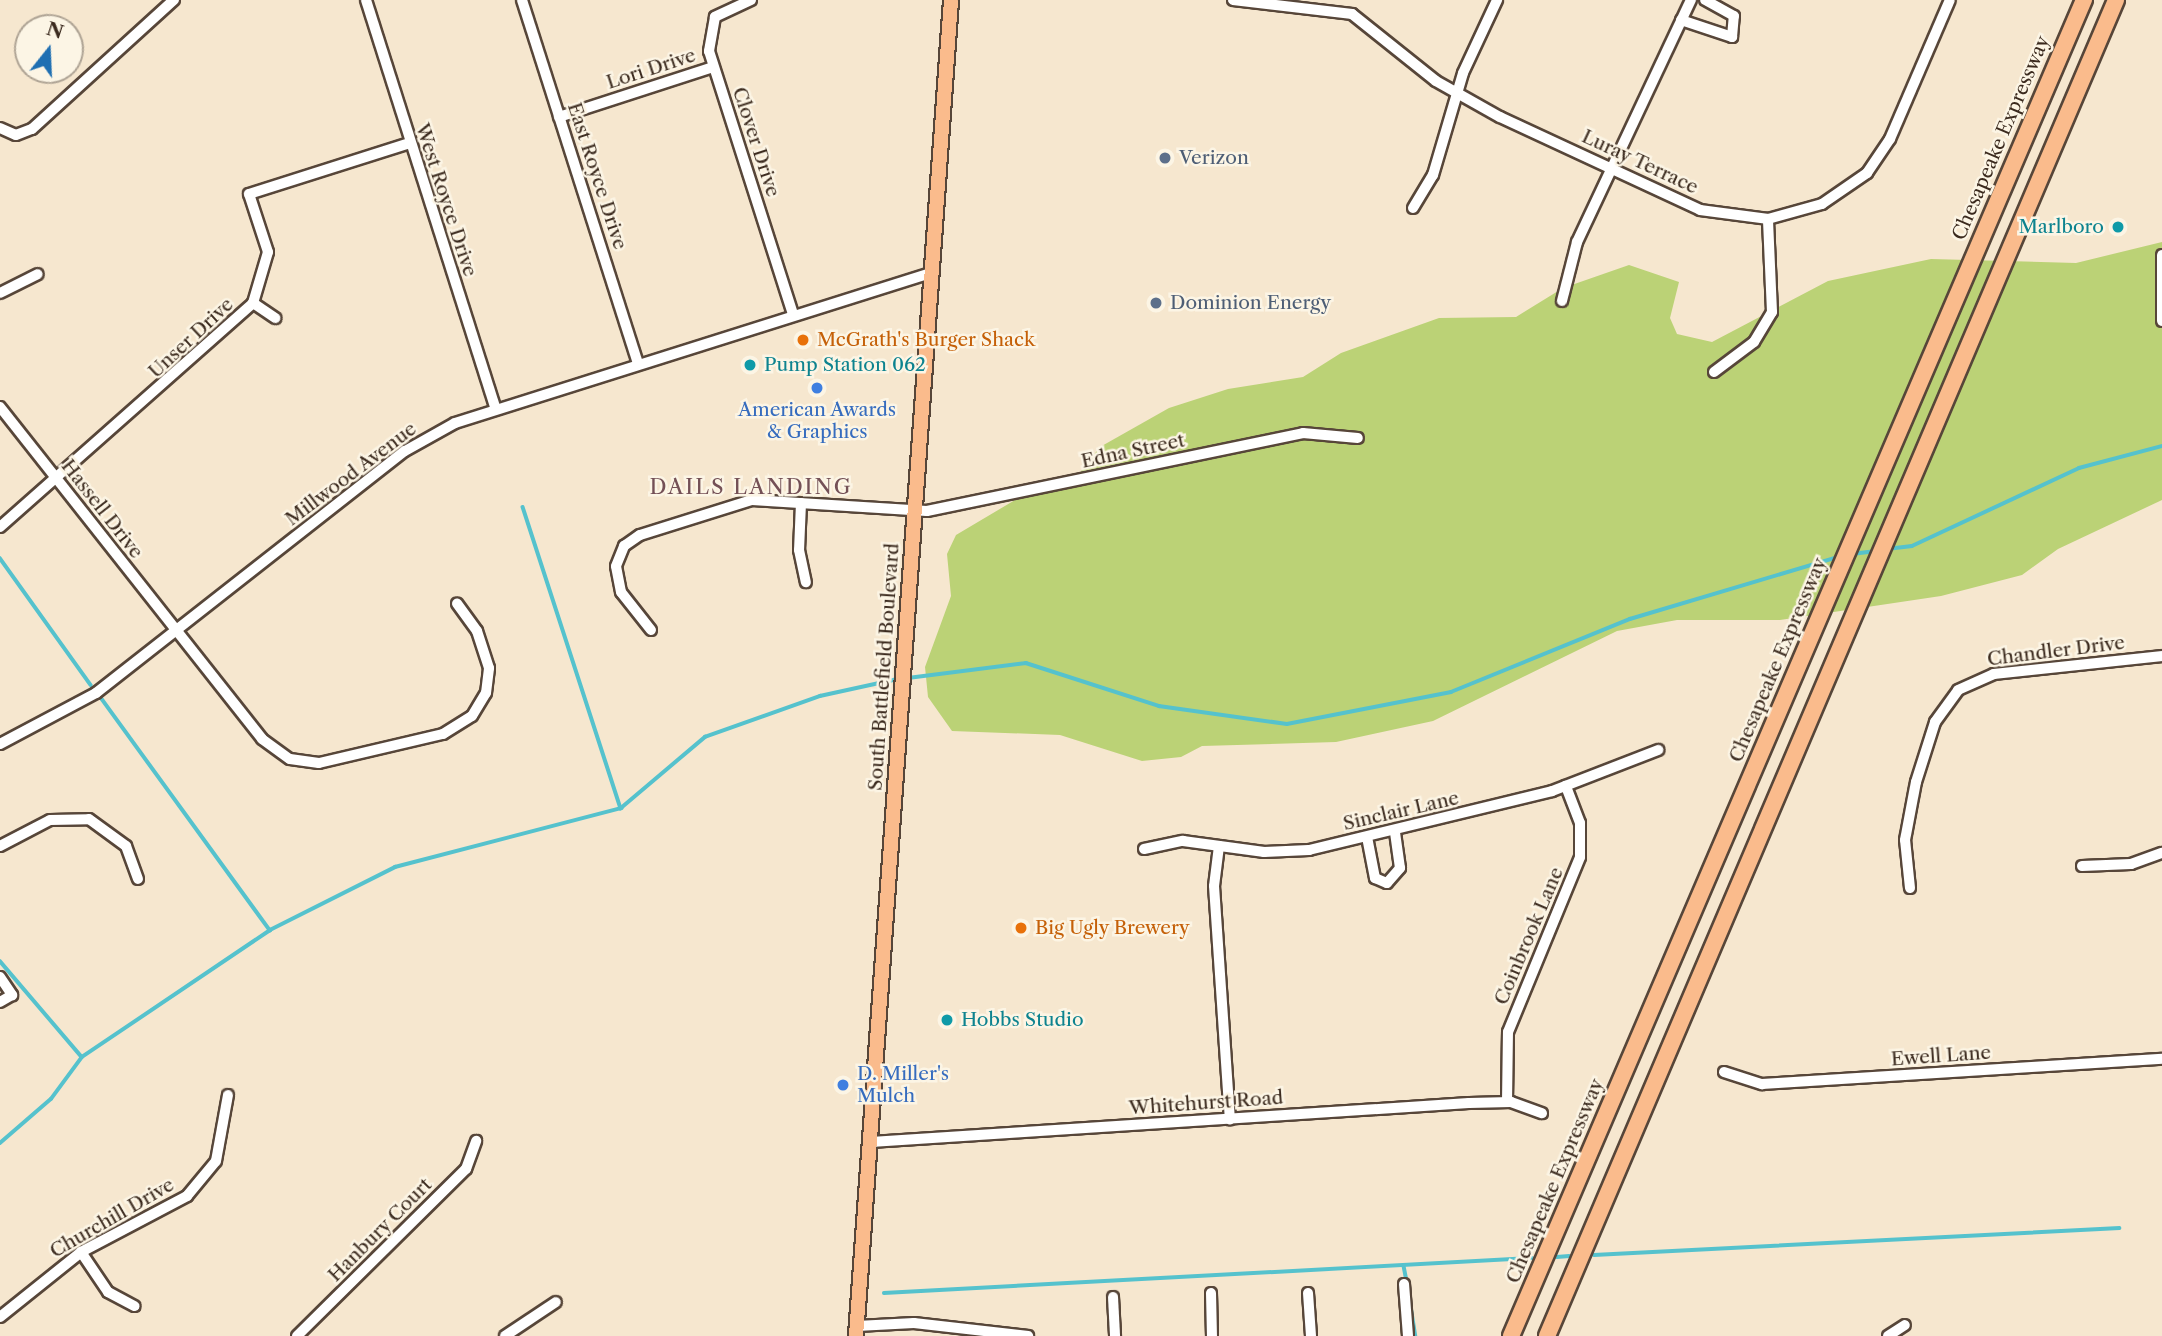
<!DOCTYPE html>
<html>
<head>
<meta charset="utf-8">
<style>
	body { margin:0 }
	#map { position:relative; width:2162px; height:1336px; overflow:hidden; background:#f6e7cf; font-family:"Libre Caslon Text",serif }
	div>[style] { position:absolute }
	.green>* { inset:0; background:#bbd276 }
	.stream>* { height:3.5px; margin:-1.75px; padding:0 1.75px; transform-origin:1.75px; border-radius:1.75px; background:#55c2cd }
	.roads { filter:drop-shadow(2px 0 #574639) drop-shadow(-2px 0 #574639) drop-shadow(0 2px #574639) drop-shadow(0 -2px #574639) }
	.minor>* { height:10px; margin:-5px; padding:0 5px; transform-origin:5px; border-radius:5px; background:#fff }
	.major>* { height:14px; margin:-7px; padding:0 7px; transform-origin:7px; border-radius:7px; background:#fabb8c }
	.highway>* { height:16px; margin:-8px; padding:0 8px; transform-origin:8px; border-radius:8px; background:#fabb8c }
	.dots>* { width:19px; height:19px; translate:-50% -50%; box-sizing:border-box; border:4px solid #fcf5e5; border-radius:50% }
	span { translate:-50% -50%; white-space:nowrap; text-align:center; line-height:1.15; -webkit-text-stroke:5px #fcf5e5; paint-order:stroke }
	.street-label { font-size:19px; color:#3b2a1e }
	.service-label { font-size:19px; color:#4e5e75 }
	.left { translate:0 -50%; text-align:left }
	.culture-label { font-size:19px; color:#0d838f }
	.right { translate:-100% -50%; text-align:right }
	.food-label { font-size:19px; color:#c56008 }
	.shop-label { font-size:19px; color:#366cbe }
	.neighbourhood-label { font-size:21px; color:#745056; letter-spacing:2px }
	.north { position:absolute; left:14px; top:14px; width:70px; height:70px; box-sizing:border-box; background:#fcf5e5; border:2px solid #afa495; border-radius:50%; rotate:18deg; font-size:19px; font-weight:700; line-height:28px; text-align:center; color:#3b2a1e }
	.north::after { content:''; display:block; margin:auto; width:24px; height:32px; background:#1f6fb2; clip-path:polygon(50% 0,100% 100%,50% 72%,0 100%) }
</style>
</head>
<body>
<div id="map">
	<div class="green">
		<i style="clip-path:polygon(2162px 242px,2162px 500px,2058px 549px,2022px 575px,1941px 596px,1780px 620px,1677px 620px,1617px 631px,1433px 721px,1336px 742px,1202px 746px,1181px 757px,1142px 761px,1060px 735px,952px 731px,928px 697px,925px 667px,951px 596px,947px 554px,956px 535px,1015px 500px,1074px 480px,1100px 447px,1169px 408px,1228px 389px,1303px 377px,1341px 353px,1439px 318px,1516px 317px,1563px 288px,1629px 265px,1679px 282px,1670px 318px,1677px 334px,1712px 342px,1828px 281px,1931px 259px,2076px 263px)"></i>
	</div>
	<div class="stream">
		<i style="left:523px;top:507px;width:317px;rotate:72deg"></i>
		<i style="left:1887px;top:549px;width:25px;rotate:-7deg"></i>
		<i style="left:1912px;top:546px;width:184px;rotate:-25deg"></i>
		<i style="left:2079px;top:468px;width:86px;rotate:-14.8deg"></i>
		<i style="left:1852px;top:554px;width:24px;rotate:-7deg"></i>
		<i style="left:0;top:558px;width:156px;rotate:54.4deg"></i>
		<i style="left:908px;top:678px;width:119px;rotate:-7.2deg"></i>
		<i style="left:1026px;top:663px;width:140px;rotate:17.9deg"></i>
		<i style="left:1159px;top:706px;width:129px;rotate:8deg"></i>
		<i style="left:1287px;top:724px;width:167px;rotate:-11deg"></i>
		<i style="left:1451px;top:692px;width:193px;rotate:-22.2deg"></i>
		<i style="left:1630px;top:619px;width:217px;rotate:-16.6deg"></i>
		<i style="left:102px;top:699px;width:286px;rotate:54deg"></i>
		<i style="left:0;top:961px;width:126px;rotate:49.5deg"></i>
		<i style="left:0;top:1143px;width:67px;rotate:-40.8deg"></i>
		<i style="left:51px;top:1099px;width:52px;rotate:-53.6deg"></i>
		<i style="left:82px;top:1057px;width:227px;rotate:-34deg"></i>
		<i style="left:270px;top:930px;width:140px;rotate:-26.7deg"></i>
		<i style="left:395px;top:867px;width:234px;rotate:-14.6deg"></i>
		<i style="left:621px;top:808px;width:110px;rotate:-40.2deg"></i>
		<i style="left:705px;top:737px;width:122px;rotate:-19.6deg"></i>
		<i style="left:820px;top:696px;width:79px;rotate:-12.4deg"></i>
		<i style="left:1594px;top:1255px;width:526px;rotate:-2.94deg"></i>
		<i style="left:1557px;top:1257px;width:12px;rotate:-5deg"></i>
		<i style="left:1404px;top:1266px;width:16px;rotate:79deg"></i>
		<i style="left:884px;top:1293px;width:649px;rotate:-3.09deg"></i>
		<i style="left:1410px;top:1300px;width:36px;rotate:81deg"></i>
	</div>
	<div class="roads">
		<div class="minor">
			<i style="left:366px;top:0;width:429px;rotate:72.4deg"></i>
			<i style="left:522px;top:0;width:381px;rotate:72.3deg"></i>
			<i style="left:751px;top:0;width:40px;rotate:155deg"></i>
			<i style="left:715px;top:17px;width:35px;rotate:100deg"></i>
			<i style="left:709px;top:51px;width:277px;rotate:72.3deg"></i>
			<i style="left:1233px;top:0;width:120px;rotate:6.7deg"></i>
			<i style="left:1352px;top:14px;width:107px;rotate:38.6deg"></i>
			<i style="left:1436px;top:81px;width:73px;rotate:29.4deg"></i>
			<i style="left:1500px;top:117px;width:221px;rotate:24.9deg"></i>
			<i style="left:1700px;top:210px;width:69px;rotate:7.5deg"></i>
			<i style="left:1768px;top:219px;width:56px;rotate:-15.5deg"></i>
			<i style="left:1822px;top:204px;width:55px;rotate:-34.6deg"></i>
			<i style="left:1867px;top:173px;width:41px;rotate:-55.9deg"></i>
			<i style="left:1890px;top:139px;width:151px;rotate:-66.7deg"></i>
			<i style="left:1681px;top:20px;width:54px;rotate:18.4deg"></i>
			<i style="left:1732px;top:37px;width:21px;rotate:-85deg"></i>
			<i style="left:1734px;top:16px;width:33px;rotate:-151deg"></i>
			<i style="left:559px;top:117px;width:162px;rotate:-18deg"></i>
			<i style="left:0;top:128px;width:17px;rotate:24deg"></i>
			<i style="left:16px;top:135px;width:17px;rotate:-21deg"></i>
			<i style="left:32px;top:129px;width:192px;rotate:-42.3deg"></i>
			<i style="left:1413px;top:208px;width:39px;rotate:-59deg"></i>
			<i style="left:1433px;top:175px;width:106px;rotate:-73.6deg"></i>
			<i style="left:1463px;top:73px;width:81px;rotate:-65deg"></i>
			<i style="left:2162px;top:255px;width:66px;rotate:90deg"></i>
			<i style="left:0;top:293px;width:42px;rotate:-26.6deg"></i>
			<i style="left:1562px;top:301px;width:61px;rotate:-75.7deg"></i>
			<i style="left:1577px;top:242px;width:268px;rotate:-64.8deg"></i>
			<i style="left:253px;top:303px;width:27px;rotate:34deg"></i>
			<i style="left:1714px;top:372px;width:50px;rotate:-36.9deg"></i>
			<i style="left:1754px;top:342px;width:35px;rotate:-59deg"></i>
			<i style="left:1772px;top:312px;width:93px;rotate:-92.5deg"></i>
			<i style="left:0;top:407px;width:423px;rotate:51.7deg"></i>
			<i style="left:262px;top:739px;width:34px;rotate:36deg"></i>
			<i style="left:290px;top:759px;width:29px;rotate:8deg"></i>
			<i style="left:319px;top:763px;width:127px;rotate:-13.2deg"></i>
			<i style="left:443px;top:734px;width:34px;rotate:-32deg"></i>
			<i style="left:472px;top:716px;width:27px;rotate:-59deg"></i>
			<i style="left:486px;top:693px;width:25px;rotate:-83deg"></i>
			<i style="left:489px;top:668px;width:39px;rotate:-108deg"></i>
			<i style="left:477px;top:631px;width:34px;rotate:-126deg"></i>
			<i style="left:801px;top:503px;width:47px;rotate:92.4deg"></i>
			<i style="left:799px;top:550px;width:33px;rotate:78deg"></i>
			<i style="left:0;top:527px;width:338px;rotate:-41.5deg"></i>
			<i style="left:253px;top:303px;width:53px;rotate:-73.6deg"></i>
			<i style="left:268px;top:252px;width:61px;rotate:-108.1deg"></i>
			<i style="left:249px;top:194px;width:169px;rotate:-17.6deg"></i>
			<i style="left:651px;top:630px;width:48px;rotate:-128.3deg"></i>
			<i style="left:621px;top:592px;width:26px;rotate:-101deg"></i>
			<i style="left:616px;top:566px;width:22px;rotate:-68deg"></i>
			<i style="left:624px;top:546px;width:19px;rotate:-35deg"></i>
			<i style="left:640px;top:535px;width:117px;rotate:-17.4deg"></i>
			<i style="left:752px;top:500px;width:175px;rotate:3.6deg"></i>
			<i style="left:927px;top:511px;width:384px;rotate:-11.7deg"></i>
			<i style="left:1303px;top:433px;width:55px;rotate:5.2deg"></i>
			<i style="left:0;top:744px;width:109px;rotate:-28deg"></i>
			<i style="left:96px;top:693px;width:392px;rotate:-38.1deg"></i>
			<i style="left:405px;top:451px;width:57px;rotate:-29.2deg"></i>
			<i style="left:455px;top:423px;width:498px;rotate:-17.5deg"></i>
			<i style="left:1367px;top:837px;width:42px;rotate:79deg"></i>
			<i style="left:1375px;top:878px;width:13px;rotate:23deg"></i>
			<i style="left:1387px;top:883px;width:20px;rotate:-49deg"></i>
			<i style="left:1400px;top:868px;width:37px;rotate:-98deg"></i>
			<i style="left:0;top:846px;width:56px;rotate:-27.5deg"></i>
			<i style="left:50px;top:820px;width:39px;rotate:-1deg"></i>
			<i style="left:89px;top:819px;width:46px;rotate:36.1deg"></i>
			<i style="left:126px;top:846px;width:35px;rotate:70deg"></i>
			<i style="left:1219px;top:846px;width:40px;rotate:97.1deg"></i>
			<i style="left:1214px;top:886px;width:234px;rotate:86.1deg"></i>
			<i style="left:1144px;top:849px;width:40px;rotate:-12deg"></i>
			<i style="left:1183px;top:841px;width:82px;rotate:7.7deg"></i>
			<i style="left:1264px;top:852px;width:45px;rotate:-2.5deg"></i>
			<i style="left:1309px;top:850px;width:250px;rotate:-13.6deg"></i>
			<i style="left:1552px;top:791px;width:114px;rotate:-21.1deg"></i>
			<i style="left:2082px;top:866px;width:49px;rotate:-2.3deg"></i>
			<i style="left:2131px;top:864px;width:33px;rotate:-20deg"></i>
			<i style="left:1910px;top:888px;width:48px;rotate:-95.9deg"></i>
			<i style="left:1905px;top:840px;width:59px;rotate:-79.3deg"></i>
			<i style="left:1916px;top:782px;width:63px;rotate:-72.4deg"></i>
			<i style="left:1935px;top:722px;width:39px;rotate:-54deg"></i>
			<i style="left:1958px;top:690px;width:39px;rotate:-24deg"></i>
			<i style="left:1994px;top:674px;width:169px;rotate:-6.1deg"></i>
			<i style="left:0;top:977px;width:22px;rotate:56deg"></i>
			<i style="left:12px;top:995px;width:14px;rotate:150deg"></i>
			<i style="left:1724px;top:1072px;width:40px;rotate:18deg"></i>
			<i style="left:1762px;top:1084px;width:401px;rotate:-3.6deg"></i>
			<i style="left:1507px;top:1102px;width:70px;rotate:-89.2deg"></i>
			<i style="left:1508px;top:1032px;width:189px;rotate:-67.6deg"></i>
			<i style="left:1580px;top:857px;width:34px;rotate:-90deg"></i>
			<i style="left:1580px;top:823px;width:40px;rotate:-111deg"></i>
			<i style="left:871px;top:1142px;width:599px;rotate:-3.73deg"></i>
			<i style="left:1469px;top:1103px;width:42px;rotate:-1.4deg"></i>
			<i style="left:1511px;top:1102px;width:33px;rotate:20deg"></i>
			<i style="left:81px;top:1252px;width:48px;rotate:56deg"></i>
			<i style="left:108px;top:1292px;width:30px;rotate:28deg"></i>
			<i style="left:1404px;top:1284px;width:52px;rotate:85.6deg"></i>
			<i style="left:1211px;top:1293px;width:43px;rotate:88.7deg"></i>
			<i style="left:1308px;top:1293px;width:43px;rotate:86deg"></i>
			<i style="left:1113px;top:1297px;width:39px;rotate:87deg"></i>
			<i style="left:0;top:1317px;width:104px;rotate:-38.7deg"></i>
			<i style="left:81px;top:1252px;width:120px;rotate:-27.8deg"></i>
			<i style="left:187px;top:1196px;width:45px;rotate:-50.4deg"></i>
			<i style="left:216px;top:1161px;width:67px;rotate:-79.7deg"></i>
			<i style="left:857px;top:1326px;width:57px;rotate:-3deg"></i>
			<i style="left:914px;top:1323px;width:115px;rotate:6.5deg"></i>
			<i style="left:297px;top:1336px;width:238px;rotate:-44.7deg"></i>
			<i style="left:466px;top:1169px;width:30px;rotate:-70deg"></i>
			<i style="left:505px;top:1336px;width:61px;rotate:-33.7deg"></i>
			<i style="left:1888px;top:1336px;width:20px;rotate:-33deg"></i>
		</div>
		<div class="major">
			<i style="left:856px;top:1336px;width:1339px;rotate:-85.93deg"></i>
		</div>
		<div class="highway">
			<i style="left:1511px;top:1336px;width:1454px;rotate:-66.79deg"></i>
			<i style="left:1547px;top:1336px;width:1452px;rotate:-66.93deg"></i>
		</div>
	</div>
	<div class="dots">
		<i style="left:1165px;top:158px;background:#5c6f8a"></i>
		<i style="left:2118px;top:227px;background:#0f9aa8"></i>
		<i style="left:1156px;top:303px;background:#5c6f8a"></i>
		<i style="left:803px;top:340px;background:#e8710a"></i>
		<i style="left:750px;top:365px;background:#0f9aa8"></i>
		<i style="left:817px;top:388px;background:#3f7fe0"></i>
		<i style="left:1021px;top:928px;background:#e8710a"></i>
		<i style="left:947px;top:1020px;background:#0f9aa8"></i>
		<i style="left:843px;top:1085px;background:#3f7fe0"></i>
	</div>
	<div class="street-label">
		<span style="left:651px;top:69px;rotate:-18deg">Lori Drive</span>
		<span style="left:2001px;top:138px;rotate:-67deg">Chesapeake Expressway</span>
		<span style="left:756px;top:142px;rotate:72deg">Clover Drive</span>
		<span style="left:1640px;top:162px;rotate:25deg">Luray Terrace</span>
		<span style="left:597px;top:176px;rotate:72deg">East Royce Drive</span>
		<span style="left:446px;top:200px;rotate:72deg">West Royce Drive</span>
		<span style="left:191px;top:338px;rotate:-43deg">Unser Drive</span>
		<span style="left:1133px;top:451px;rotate:-12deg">Edna Street</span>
		<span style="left:351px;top:474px;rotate:-37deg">Millwood Avenue</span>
		<span style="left:102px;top:509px;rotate:52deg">Hassell Drive</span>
		<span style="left:2056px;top:651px;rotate:-7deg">Chandler Drive</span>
		<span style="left:1778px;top:660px;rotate:-67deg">Chesapeake Expressway</span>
		<span style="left:884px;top:667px;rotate:-86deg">South Battlefield Boulevard</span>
		<span style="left:1401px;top:811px;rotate:-13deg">Sinclair Lane</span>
		<span style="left:1529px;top:936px;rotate:-67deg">Coinbrook Lane</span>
		<span style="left:1941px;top:1056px;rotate:-4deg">Ewell Lane</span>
		<span style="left:1206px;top:1103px;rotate:-4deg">Whitehurst Road</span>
		<span style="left:1555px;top:1181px;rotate:-67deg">Chesapeake Expressway</span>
		<span style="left:112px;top:1218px;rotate:-30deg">Churchill Drive</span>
		<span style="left:380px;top:1230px;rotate:-45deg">Hanbury Court</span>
	</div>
	<div class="service-label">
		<span class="left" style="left:1179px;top:158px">Verizon</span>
		<span class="left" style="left:1170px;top:303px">Dominion Energy</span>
	</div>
	<div class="culture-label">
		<span class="right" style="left:2104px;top:227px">Marlboro</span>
		<span class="left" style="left:764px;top:365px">Pump Station 062</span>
		<span class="left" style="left:961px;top:1020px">Hobbs Studio</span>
	</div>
	<div class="food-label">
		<span class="left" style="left:817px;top:340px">McGrath's Burger Shack</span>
		<span class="left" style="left:1035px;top:928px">Big Ugly Brewery</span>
	</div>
	<div class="shop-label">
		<span style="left:817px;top:421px">American Awards<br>&amp; Graphics</span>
		<span class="left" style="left:857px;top:1085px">D. Miller's<br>Mulch</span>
	</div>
	<div class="neighbourhood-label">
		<span style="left:751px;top:487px">DAILS LANDING</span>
	</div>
	<div class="north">N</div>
</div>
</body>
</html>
